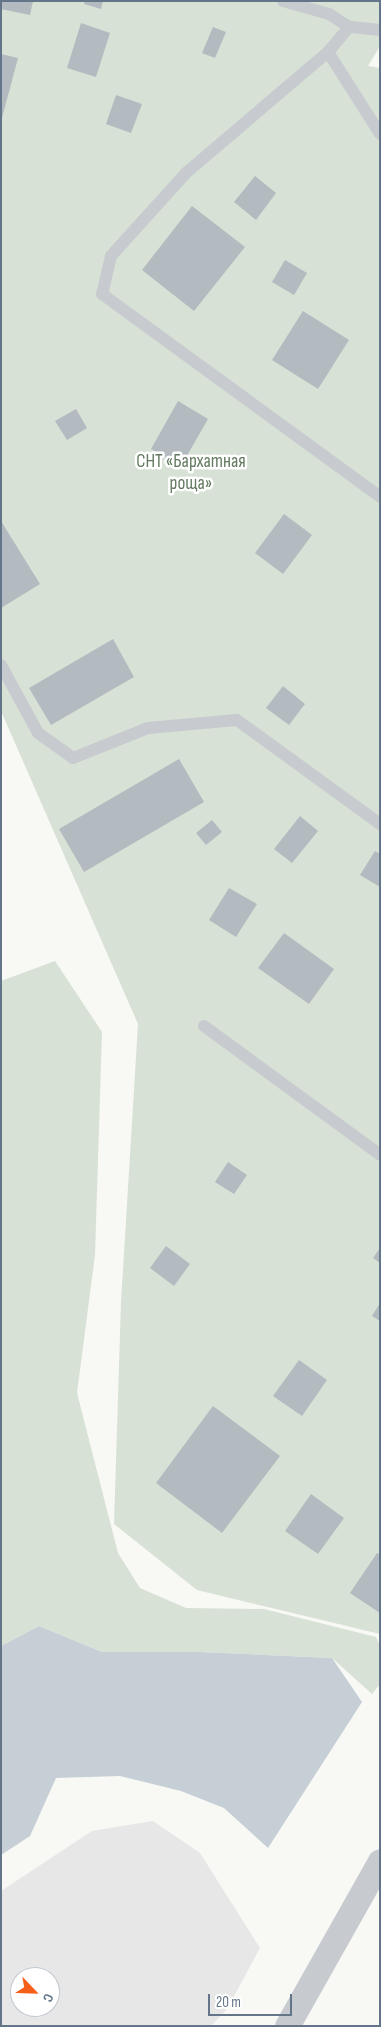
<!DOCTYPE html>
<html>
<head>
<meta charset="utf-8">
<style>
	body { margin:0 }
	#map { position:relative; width:381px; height:2027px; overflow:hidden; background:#f8f8f5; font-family:"Sofia Sans Condensed",sans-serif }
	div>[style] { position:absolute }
	.built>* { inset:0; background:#e6e7e6 }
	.green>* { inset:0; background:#d8e1d5 }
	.water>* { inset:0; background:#c5cfd5 }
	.building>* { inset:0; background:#b3bac0 }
	.lane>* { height:12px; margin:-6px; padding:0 6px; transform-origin:6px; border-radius:6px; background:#c7cbcf }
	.street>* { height:25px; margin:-12.5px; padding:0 12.5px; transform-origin:12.5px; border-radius:12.5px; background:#c7cbcf }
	span { translate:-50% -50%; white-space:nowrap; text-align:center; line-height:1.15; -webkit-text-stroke:5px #fff; paint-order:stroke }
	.park-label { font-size:19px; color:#637a60 }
	.frame { position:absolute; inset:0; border:2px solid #647589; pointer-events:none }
	.north { position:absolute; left:10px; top:1967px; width:50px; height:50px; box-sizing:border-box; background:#fff; border:1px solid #c1c8d0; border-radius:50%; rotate:114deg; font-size:14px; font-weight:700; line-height:20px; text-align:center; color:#647589 }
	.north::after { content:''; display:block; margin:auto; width:18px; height:22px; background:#f46019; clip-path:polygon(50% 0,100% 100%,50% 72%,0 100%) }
	.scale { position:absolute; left:208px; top:1994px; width:84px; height:22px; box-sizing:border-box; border:2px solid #647589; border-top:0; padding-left:6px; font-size:15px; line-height:18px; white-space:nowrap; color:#647589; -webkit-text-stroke:4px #fff; paint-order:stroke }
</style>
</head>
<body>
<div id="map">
	<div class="built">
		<i style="clip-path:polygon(evenodd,153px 1821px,200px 1853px,260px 1948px,227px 2009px,211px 2026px,1px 2026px,1px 1891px,92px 1831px,153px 1821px,20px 1977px,50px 1977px,50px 2007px,20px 2007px,20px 1977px)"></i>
	</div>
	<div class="green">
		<i style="clip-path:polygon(1px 1px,380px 1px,380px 46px,368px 66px,380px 68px,380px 1634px,197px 1590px,114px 1524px,121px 1302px,138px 1024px,1px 711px)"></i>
		<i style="clip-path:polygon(55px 961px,102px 1032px,95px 1255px,77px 1393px,118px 1553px,140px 1588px,186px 1608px,264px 1609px,376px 1637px,380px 1646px,380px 1684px,372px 1694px,332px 1658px,201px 1652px,102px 1652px,39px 1626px,1px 1646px,1px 981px)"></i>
	</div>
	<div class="water">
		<i style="clip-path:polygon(39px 1626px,102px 1652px,201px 1652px,332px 1658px,362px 1702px,268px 1848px,224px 1808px,181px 1791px,120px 1776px,56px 1778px,30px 1836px,1px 1855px,1px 1646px)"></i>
	</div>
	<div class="building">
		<i style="clip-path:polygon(1px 1px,33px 1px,30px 15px,1px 9px)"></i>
		<i style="clip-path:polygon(85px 1px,103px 1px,101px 9px,84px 4px)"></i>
		<i style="clip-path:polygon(81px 23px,110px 33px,96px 77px,67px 68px)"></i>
		<i style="clip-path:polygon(213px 27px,226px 32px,215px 58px,202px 53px)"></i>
		<i style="clip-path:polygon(1px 54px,18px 58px,2px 118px,1px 118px)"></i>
		<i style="clip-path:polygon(116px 95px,142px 104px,131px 133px,106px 124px)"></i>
		<i style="clip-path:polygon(255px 176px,276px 193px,256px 220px,234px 202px)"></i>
		<i style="clip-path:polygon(192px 206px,245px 247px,194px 311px,142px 270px)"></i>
		<i style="clip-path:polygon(285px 260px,307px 273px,294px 295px,272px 282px)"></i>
		<i style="clip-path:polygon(303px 311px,349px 340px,318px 389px,272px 360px)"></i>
		<i style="clip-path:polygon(178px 401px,208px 419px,181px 466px,151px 449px)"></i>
		<i style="clip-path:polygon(76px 409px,87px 428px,67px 440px,55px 421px)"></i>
		<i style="clip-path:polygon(284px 514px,312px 535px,283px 574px,255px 553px)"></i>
		<i style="clip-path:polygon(1px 521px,40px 584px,1px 608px)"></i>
		<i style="clip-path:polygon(113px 639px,134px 677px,51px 725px,29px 688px)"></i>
		<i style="clip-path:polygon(283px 686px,305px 704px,289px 725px,266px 708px)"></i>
		<i style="clip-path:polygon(179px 759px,204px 802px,84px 872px,59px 829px)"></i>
		<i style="clip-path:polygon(300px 816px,318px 831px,292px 863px,274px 849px)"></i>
		<i style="clip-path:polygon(212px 820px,222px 832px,206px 845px,196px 833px)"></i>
		<i style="clip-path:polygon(375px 851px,380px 854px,380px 887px,360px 875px)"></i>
		<i style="clip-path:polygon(229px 888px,257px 904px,236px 937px,209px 920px)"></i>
		<i style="clip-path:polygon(284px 933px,334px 969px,309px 1004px,258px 968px)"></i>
		<i style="clip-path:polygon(228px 1162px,247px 1175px,234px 1194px,215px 1182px)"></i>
		<i style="clip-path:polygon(166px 1246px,190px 1264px,174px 1286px,150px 1268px)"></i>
		<i style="clip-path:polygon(380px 1248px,380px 1263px,373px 1258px)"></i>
		<i style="clip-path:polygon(380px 1303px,380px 1321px,372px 1316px)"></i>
		<i style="clip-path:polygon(299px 1360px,327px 1380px,302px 1416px,273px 1396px)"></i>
		<i style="clip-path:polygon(213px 1406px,280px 1456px,222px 1533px,156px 1483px)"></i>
		<i style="clip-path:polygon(311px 1494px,344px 1518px,318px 1554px,285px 1531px)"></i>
		<i style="clip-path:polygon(377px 1553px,380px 1555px,380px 1613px,350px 1593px)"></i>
	</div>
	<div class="lane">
		<i style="left:283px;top:1px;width:48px;rotate:15.8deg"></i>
		<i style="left:329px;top:14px;width:24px;rotate:33deg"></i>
		<i style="left:380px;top:30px;width:31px;rotate:-174deg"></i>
		<i style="left:349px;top:27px;width:33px;rotate:130deg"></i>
		<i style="left:328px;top:52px;width:187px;rotate:139.6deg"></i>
		<i style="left:186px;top:173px;width:112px;rotate:132.1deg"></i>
		<i style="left:111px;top:256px;width:39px;rotate:103deg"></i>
		<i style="left:102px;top:294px;width:344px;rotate:36.1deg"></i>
		<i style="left:328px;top:52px;width:97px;rotate:57.6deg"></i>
		<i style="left:1px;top:665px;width:77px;rotate:61.4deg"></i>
		<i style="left:38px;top:733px;width:43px;rotate:35.5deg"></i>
		<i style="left:73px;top:758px;width:81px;rotate:-21.8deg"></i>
		<i style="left:148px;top:728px;width:89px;rotate:-5.1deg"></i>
		<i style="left:237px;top:720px;width:177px;rotate:36deg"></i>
		<i style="left:204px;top:1026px;width:218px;rotate:36.2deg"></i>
	</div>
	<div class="street">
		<i style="left:287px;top:2026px;width:189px;rotate:-60.6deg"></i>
	</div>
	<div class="park-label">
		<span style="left:191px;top:473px">СНТ «Бархатная<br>роща»</span>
	</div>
	<div class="frame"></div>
	<div class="north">С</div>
	<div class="scale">20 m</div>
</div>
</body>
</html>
